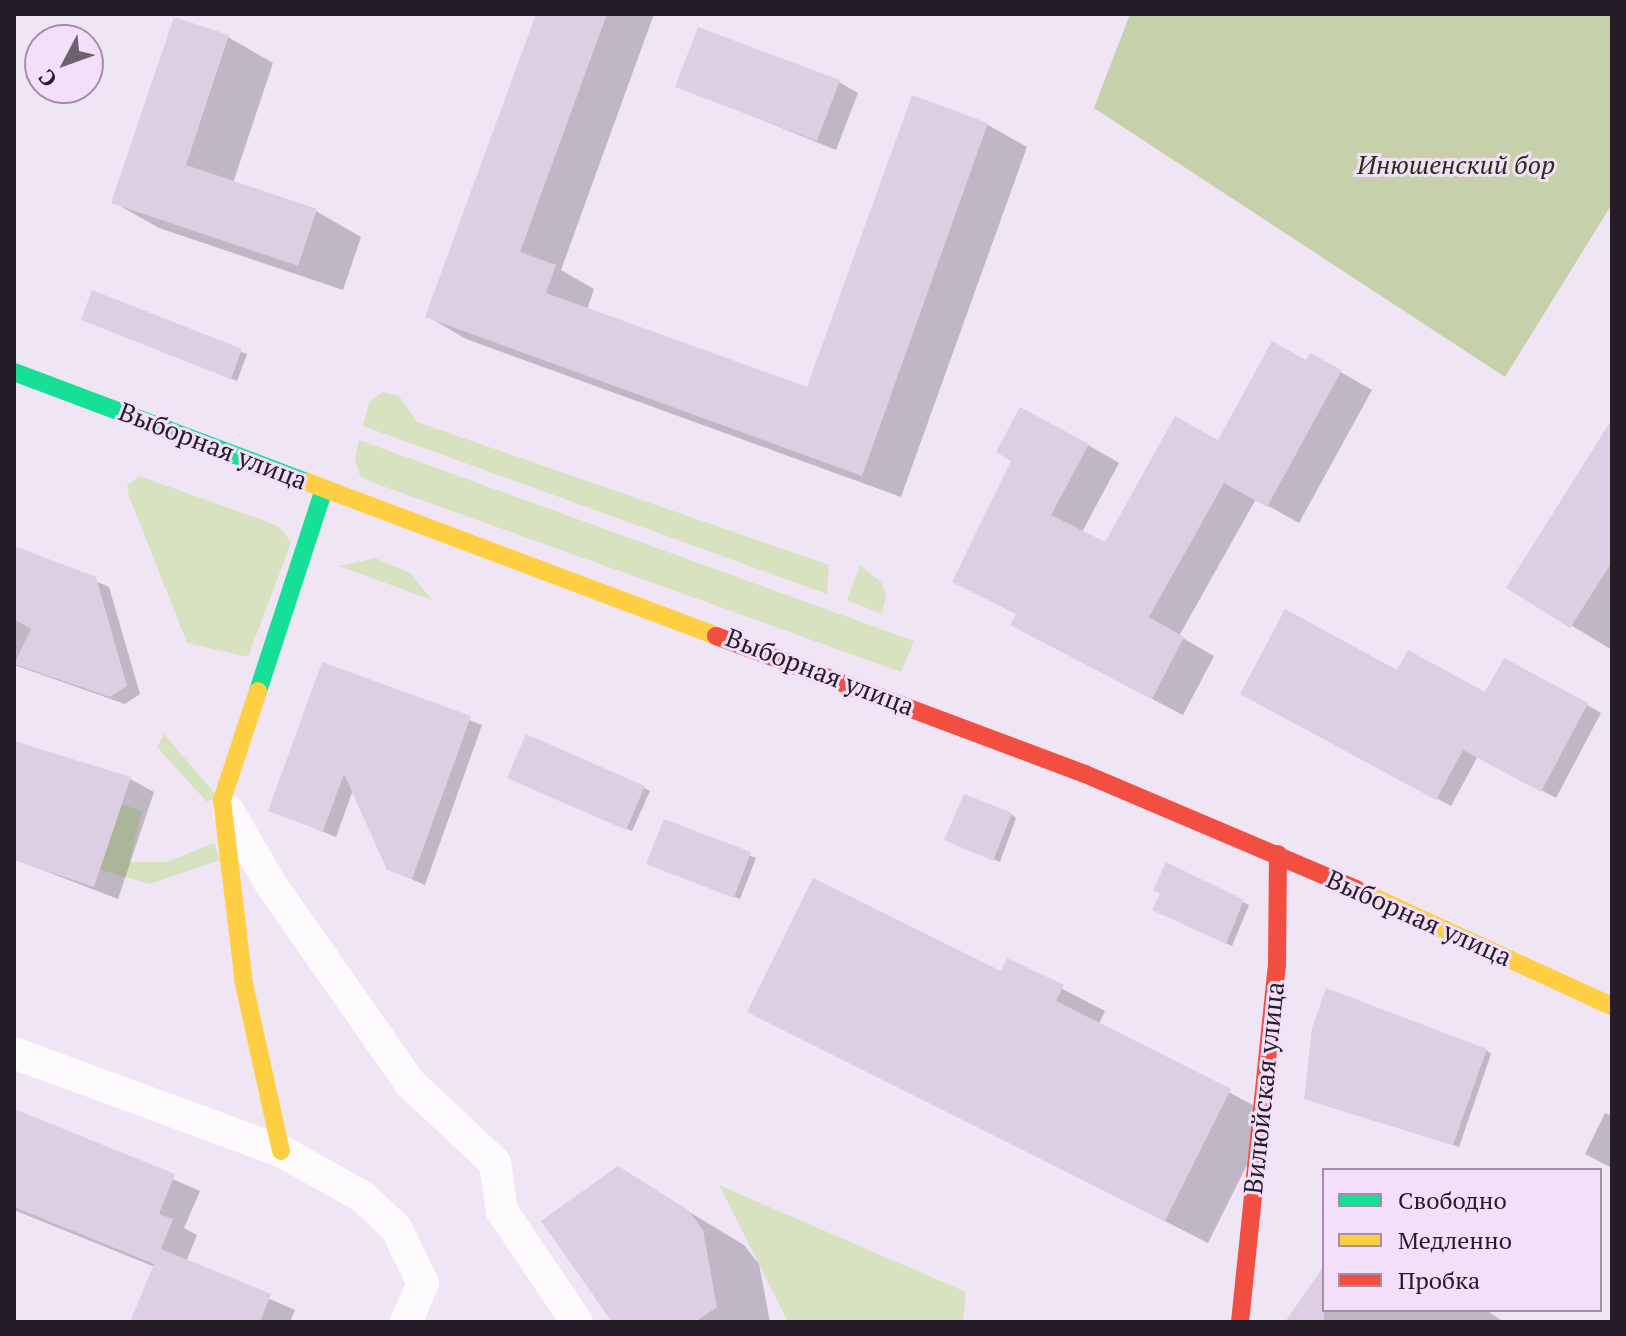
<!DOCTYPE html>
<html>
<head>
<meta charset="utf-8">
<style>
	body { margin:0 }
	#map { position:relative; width:1626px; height:1336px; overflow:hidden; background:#f0e5f5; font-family:"PT Serif",serif }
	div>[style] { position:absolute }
	.green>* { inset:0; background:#d8e2c1 }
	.forest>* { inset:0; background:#c6d1ab }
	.shadow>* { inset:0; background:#0003 }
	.building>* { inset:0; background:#ddcee3 }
	.street>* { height:32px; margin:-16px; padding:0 16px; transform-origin:16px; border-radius:16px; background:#fdfbfe }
	.fast>* { height:18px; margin:-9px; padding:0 9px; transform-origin:9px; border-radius:9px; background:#16e098 }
	.slow>* { height:18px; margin:-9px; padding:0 9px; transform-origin:9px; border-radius:9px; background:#ffcf43 }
	.jam>* { height:18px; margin:-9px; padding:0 9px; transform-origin:9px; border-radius:9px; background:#f24e42 }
	span { translate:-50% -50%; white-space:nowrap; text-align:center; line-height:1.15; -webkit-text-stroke:6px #f4dffb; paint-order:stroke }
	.park-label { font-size:26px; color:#26320e; font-style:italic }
	.street-label { font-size:26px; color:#241c26 }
	.frame { position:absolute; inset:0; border:16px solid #241c26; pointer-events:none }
	.legend { position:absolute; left:1322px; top:1168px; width:280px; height:144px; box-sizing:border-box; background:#f4dffb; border:2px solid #a191a6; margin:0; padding:10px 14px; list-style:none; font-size:24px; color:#241c26 }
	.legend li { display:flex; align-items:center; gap:16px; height:40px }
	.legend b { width:40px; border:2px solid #a191a6 }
	.north { position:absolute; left:24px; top:24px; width:80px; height:80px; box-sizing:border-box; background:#f4dffb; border:2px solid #a191a6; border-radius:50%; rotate:229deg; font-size:22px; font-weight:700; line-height:32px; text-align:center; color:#241c26 }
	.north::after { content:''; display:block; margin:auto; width:28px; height:36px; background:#6b626e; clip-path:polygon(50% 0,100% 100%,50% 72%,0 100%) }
</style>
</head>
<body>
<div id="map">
	<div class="green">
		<i style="clip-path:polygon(383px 392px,399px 396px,417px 422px,829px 565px,827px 594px,363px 426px,369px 402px)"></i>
		<i style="clip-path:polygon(359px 440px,914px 641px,901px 672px,374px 483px,360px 476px,355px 460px)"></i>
		<i style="clip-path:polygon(139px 476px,276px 525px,285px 533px,291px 543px,248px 657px,187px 643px,129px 496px,127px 485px)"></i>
		<i style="clip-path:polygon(375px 558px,410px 573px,432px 600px,339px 566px)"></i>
		<i style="clip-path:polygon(860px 565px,881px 582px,886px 595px,882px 614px,847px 600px)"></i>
		<i style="clip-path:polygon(164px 734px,217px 796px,207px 802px,157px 747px)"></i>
		<i style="clip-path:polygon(120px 804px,142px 811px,129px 862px,166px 862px,214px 843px,220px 860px,150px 884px,98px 869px)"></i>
		<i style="clip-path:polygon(719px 1185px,966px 1292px,963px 1322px,788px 1322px)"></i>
	</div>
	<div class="forest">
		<i style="clip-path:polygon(1130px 14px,1612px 14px,1612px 204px,1505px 377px,1094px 108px)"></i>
	</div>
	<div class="shadow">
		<i style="clip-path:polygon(538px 14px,654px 14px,561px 270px,594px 289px,587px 310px,808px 390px,913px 98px,988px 125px,1027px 147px,901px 497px,466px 339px,427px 316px)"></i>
		<i style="clip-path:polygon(228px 37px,273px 63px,233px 183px,316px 211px,361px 237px,343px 290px,159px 228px,113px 202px)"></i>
		<i style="clip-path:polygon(839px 82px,858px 93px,836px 150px,678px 86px)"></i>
		<i style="clip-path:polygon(93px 293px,247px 354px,237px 381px,89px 322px)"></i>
		<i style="clip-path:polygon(1311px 355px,1372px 390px,1299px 523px,1256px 499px,1179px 636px,1214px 656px,1183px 715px,1043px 642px,1018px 615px,954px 581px,1088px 445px,1119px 463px,1082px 532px,1106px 545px)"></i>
		<i style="clip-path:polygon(1612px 423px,1612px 650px,1508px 587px)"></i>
		<i style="clip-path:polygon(14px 547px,109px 587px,140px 694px,125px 704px,14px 665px)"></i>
		<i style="clip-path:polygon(323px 664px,482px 725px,425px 885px,388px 869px,353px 790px,336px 837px,270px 810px)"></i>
		<i style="clip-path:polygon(1398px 672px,1486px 695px,1587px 705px,1601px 713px,1556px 798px,1478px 756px,1451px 806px,1257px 702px)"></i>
		<i style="clip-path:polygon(14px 741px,130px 779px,154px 792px,118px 899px,14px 859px)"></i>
		<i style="clip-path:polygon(515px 781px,644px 788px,650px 791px,632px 831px)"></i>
		<i style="clip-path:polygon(1011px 814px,1016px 818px,1000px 862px,949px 840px)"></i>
		<i style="clip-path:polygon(665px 821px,756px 858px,740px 899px,654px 866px)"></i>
		<i style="clip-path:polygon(1243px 902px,1249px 905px,1232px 946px,1160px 913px)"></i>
		<i style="clip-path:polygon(1008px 961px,1105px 1011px,1099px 1024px,1272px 1115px,1208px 1243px,750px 1011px,1002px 973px)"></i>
		<i style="clip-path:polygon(1486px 1050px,1491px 1054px,1459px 1147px,1312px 1101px)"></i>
		<i style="clip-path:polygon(14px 1111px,200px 1191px,184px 1228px,197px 1235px,186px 1262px,295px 1310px,290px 1322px,133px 1322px,155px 1267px,14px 1210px)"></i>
		<i style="clip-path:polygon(1605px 1113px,1612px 1116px,1612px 1168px,1585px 1154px)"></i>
		<i style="clip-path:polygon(618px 1169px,744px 1245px,759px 1264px,770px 1322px,615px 1322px)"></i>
		<i style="clip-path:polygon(1324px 1270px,1324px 1310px,1486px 1310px,1504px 1322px,1287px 1322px)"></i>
	</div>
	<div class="building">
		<i style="clip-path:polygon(536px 14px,607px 14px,520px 252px,556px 265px,546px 293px,807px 387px,912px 95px,988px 123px,862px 476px,425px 317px)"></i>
		<i style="clip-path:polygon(174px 17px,229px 35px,186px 165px,317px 209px,298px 266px,111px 203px)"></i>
		<i style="clip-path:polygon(698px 27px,840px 80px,817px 141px,675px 87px)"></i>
		<i style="clip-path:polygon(92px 290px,242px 349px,231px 379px,81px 320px)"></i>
		<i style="clip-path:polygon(1272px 341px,1306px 360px,1310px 353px,1342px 370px,1267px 507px,1224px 483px,1149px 617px,1184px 637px,1152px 699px,1010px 625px,1016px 614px,952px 582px,1011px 461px,996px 452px,1020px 407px,1089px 444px,1051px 515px,1105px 542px,1175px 416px,1218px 440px)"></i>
		<i style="clip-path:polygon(1612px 419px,1612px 562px,1570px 628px,1506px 588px)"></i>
		<i style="clip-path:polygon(14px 546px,96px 577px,127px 686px,110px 697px,14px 664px,31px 629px,14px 619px)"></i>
		<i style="clip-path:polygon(1285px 609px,1397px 670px,1408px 650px,1485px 692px,1504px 658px,1588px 703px,1541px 792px,1463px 750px,1436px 800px,1240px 694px)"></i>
		<i style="clip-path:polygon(322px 662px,471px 716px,412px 879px,387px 870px,344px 774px,323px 831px,268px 811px)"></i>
		<i style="clip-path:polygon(526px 734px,645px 786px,626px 830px,507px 778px)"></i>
		<i style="clip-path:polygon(14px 741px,131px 777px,94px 887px,14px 860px)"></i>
		<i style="clip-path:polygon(964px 794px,1012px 813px,993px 861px,944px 840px)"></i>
		<i style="clip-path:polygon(664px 819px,751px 852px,734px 898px,646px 864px)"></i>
		<i style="clip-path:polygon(1166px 862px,1244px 900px,1226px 944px,1152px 910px,1160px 894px,1153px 890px)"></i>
		<i style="clip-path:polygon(813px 878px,1001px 971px,1007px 958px,1064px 985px,1056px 1001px,1231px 1089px,1165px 1221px,747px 1012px)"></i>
		<i style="clip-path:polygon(1326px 988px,1487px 1049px,1453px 1145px,1304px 1099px,1312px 1028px)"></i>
		<i style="clip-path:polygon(14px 1109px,175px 1174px,159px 1214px,173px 1219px,161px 1249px,271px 1294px,260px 1322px,130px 1322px,154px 1264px,14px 1207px)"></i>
		<i style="clip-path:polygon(618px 1166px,688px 1210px,703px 1230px,717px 1307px,695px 1322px,612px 1322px,541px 1221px)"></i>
		<i style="clip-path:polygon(1324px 1266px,1324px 1322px,1285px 1322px)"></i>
	</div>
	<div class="street">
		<i style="left:229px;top:812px;width:82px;rotate:60deg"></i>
		<i style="left:270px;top:883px;width:246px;rotate:55deg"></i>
		<i style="left:411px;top:1084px;width:115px;rotate:43.2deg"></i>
		<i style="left:495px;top:1163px;width:49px;rotate:81.7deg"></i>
		<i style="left:502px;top:1211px;width:134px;rotate:56deg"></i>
		<i style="left:14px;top:1053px;width:284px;rotate:20.2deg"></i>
		<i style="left:281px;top:1151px;width:94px;rotate:29.3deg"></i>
		<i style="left:363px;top:1197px;width:45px;rotate:43.2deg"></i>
		<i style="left:396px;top:1228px;width:61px;rotate:63.9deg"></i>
		<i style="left:423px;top:1283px;width:43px;rotate:113.6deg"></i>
	</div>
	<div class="fast">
		<i style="left:14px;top:372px;width:313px;rotate:20.6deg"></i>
		<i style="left:258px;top:691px;width:213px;rotate:-71.9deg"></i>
	</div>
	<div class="slow">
		<i style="left:307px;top:482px;width:437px;rotate:20.6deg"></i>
		<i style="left:258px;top:691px;width:115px;rotate:108.3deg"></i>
		<i style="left:222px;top:800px;width:185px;rotate:83.2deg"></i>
		<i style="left:244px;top:984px;width:171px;rotate:77.5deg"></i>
		<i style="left:1356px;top:889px;width:281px;rotate:24.6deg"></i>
	</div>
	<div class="jam">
		<i style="left:716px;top:636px;width:394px;rotate:20.5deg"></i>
		<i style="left:1085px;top:774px;width:294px;rotate:23deg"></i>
		<i style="left:1240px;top:1322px;width:358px;rotate:-84.1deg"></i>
		<i style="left:1277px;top:966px;width:112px;rotate:-89.5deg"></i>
	</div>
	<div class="park-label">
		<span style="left:1456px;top:165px">Инюшенский бор</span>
	</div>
	<div class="street-label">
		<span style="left:213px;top:446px;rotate:21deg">Выборная улица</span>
		<span style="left:820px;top:672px;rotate:21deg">Выборная улица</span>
		<span style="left:1419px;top:918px;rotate:24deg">Выборная улица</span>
		<span style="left:1264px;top:1088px;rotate:-84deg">Вилюйская улица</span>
	</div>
	<div class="frame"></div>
	<ul class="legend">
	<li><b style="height:10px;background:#16e098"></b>Свободно</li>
	<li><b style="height:10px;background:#ffcf43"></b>Медленно</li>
	<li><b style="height:10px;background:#f24e42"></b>Пробка</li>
	</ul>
	<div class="north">С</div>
</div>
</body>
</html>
